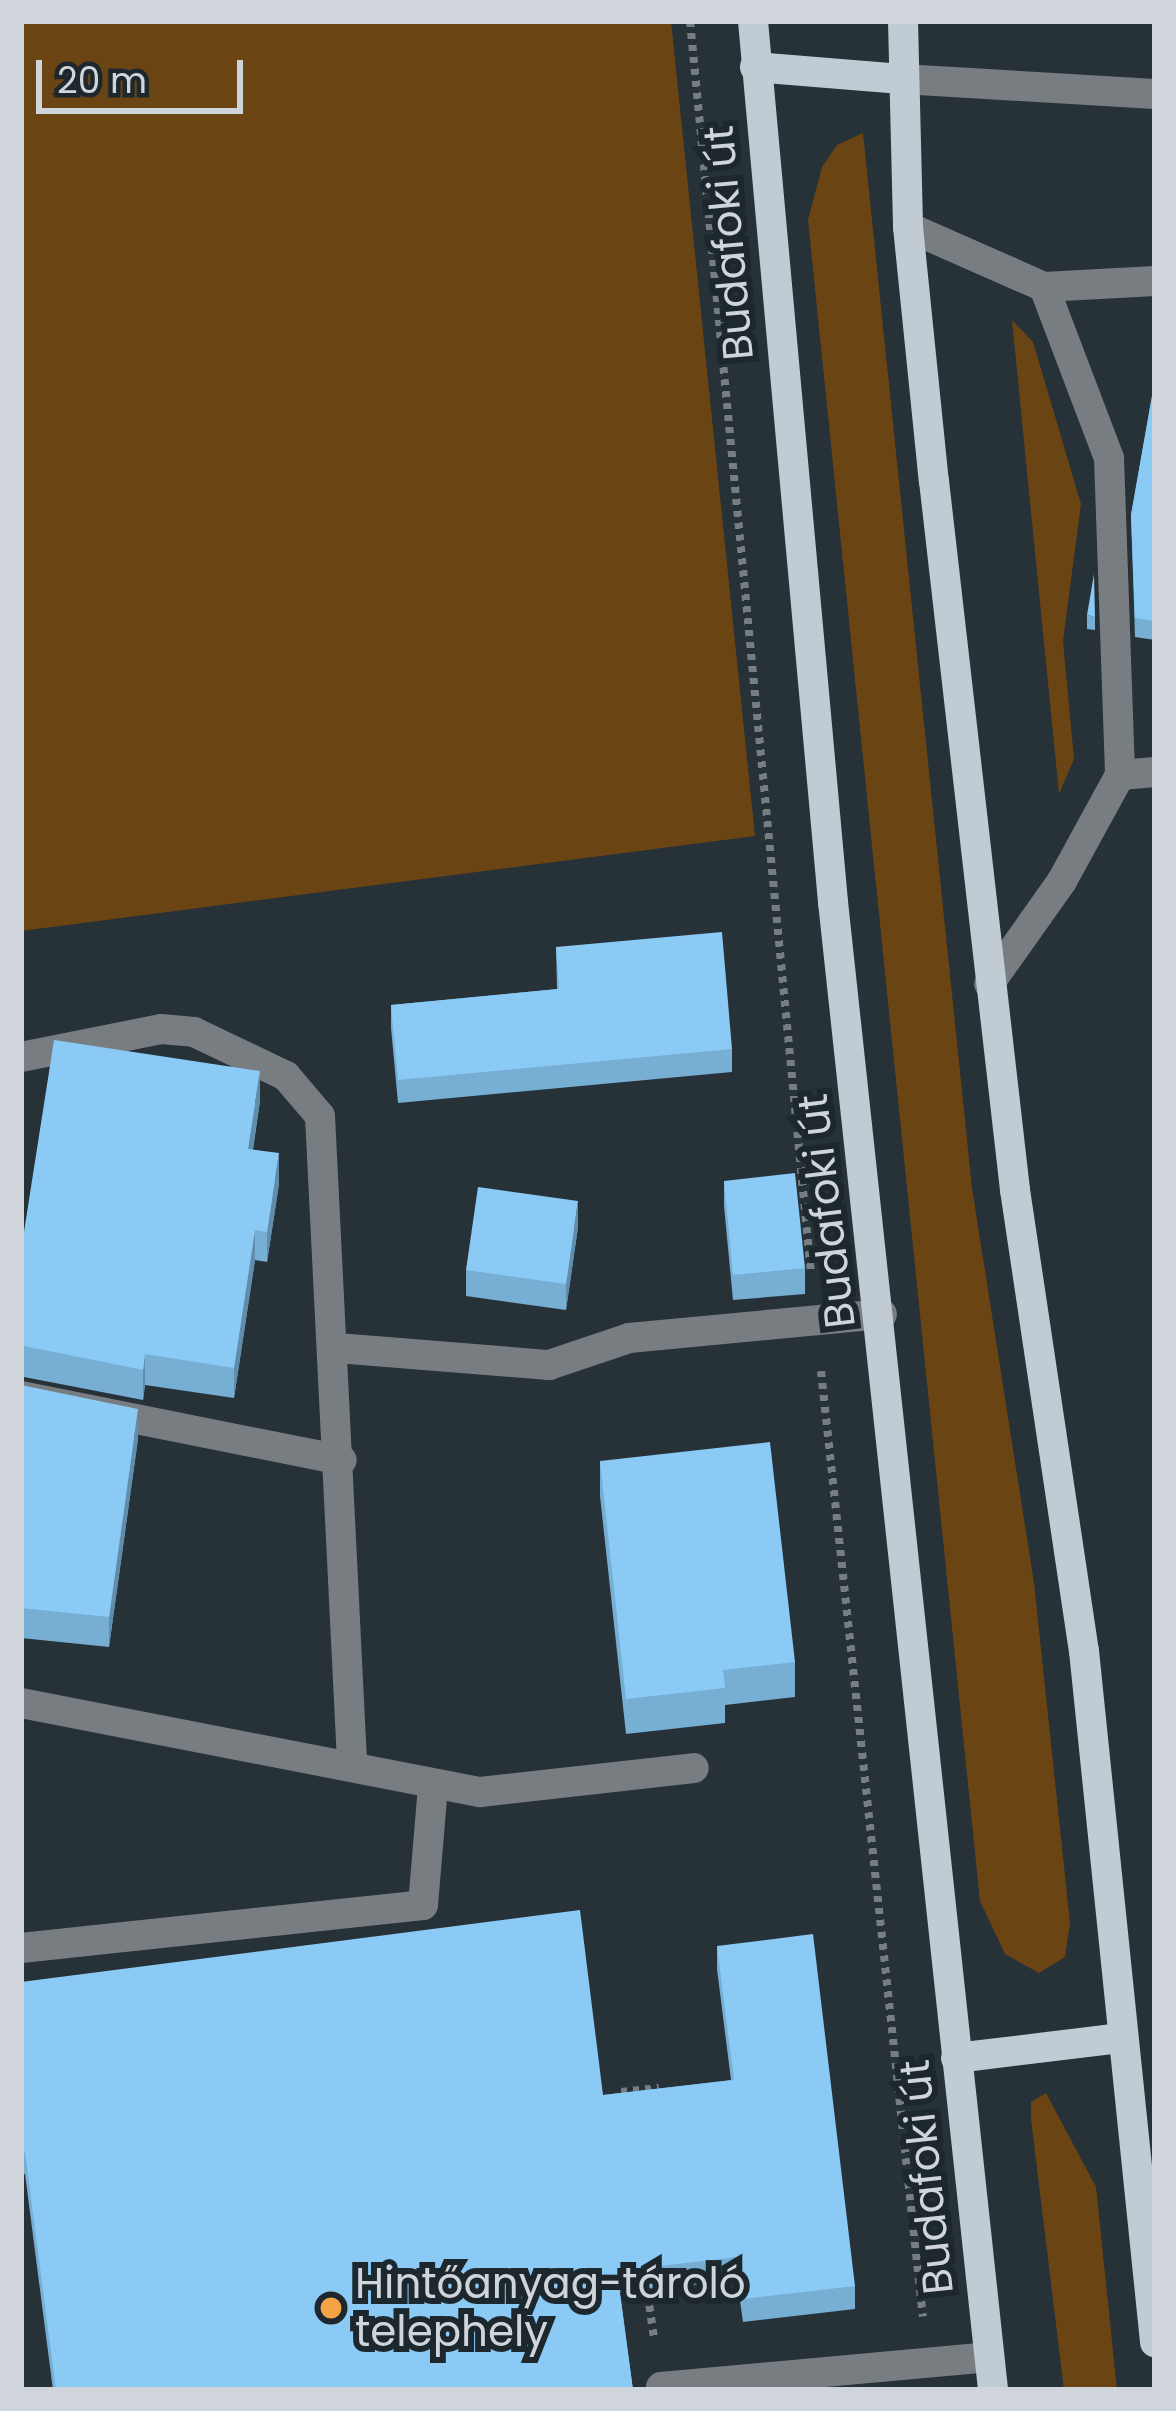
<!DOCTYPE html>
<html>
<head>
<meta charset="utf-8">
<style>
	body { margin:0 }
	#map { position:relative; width:1176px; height:2411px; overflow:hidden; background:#273138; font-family:Poppins,sans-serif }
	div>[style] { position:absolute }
	.green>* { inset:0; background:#6b4414 }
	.path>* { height:8px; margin-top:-4px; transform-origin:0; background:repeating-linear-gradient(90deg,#767e84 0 6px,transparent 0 12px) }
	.minor>* { height:30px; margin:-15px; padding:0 15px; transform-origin:15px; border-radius:15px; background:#787d81 }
	.major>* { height:30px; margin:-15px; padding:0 15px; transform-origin:15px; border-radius:15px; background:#c0cbd3 }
	.wall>* { inset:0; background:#77aed3 }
	.shaded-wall>* { inset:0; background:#618dac }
	.building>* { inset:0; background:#8acaf5 }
	.dots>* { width:33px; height:33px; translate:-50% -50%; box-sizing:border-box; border:6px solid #1d272e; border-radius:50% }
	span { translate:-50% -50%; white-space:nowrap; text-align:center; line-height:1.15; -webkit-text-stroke:12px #1d272e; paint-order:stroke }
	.street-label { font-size:42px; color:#cfd5da }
	.poi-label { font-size:42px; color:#cfd5da }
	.left { translate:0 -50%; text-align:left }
	.frame { position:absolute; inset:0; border:24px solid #cfd5da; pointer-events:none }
	.scale { position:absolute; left:36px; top:60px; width:207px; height:54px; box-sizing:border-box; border:6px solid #cfd5da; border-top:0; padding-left:15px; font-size:36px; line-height:42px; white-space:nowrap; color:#cfd5da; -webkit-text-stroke:9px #1d272e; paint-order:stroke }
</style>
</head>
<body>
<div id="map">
	<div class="green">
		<i style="clip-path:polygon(21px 21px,671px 21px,755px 836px,21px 931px)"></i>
		<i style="clip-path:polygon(863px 133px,972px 1188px,1034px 1583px,1070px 1923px,1065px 1957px,1039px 1973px,1005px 1954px,980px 1901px,808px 220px,822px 167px,837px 145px)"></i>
		<i style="clip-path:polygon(1012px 320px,1033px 342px,1081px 504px,1063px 641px,1074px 759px,1059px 794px)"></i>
		<i style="clip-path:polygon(1046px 2093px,1096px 2187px,1117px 2390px,1064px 2390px,1031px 2119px,1031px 2102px)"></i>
	</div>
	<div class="path">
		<i style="left:690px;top:21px;width:1258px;rotate:84.48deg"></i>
		<i style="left:821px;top:1371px;width:951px;rotate:83.85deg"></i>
		<i style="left:622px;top:2100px;width:8px;rotate:-97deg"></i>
		<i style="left:621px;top:2092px;width:38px;rotate:-6deg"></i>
		<i style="left:646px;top:2282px;width:57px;rotate:81.9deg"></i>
	</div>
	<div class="minor">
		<i style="left:902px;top:79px;width:253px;rotate:3.4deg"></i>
		<i style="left:908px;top:227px;width:149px;rotate:23.8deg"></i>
		<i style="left:1044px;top:287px;width:183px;rotate:69.2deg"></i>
		<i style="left:1109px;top:458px;width:317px;rotate:88deg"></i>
		<i style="left:1120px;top:775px;width:121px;rotate:118.7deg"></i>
		<i style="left:1062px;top:881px;width:126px;rotate:125.3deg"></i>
		<i style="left:1044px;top:287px;width:111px;rotate:-3.1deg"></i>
		<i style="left:1120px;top:775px;width:35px;rotate:-5deg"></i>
		<i style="left:21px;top:1057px;width:143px;rotate:-11.3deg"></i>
		<i style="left:161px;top:1029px;width:33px;rotate:5deg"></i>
		<i style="left:194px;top:1032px;width:102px;rotate:25.6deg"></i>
		<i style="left:286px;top:1076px;width:52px;rotate:49.6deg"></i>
		<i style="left:320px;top:1116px;width:647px;rotate:87.16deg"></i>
		<i style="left:337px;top:1348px;width:213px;rotate:4.6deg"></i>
		<i style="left:549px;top:1365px;width:84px;rotate:-18.6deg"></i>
		<i style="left:629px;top:1338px;width:254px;rotate:-5.4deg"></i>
		<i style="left:21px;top:1396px;width:327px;rotate:11.3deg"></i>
		<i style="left:21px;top:1703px;width:468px;rotate:11deg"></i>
		<i style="left:480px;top:1792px;width:215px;rotate:-6.4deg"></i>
		<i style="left:21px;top:1948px;width:404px;rotate:-6.1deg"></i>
		<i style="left:423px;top:1905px;width:118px;rotate:-85.2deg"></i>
		<i style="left:661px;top:2387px;width:328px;rotate:-5.2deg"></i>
	</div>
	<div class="major">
		<i style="left:753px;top:21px;width:885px;rotate:84.81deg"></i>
		<i style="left:833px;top:902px;width:1497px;rotate:83.86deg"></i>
		<i style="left:903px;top:21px;width:206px;rotate:88.6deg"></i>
		<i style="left:908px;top:227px;width:255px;rotate:84.2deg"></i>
		<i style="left:934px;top:481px;width:714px;rotate:83.48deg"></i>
		<i style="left:1015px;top:1190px;width:466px;rotate:81.5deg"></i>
		<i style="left:1084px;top:1651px;width:695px;rotate:84.13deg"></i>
		<i style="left:755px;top:67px;width:147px;rotate:4.7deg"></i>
		<i style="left:956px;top:2058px;width:167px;rotate:-6.9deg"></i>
	</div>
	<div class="wall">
		<i style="clip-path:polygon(1155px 379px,1155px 640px,1135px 637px,1131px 515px)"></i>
		<i style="clip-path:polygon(1087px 615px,1095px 617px,1095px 630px,1087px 629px)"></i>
		<i style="clip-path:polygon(556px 947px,732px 1049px,732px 1072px,398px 1103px,391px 1028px,391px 1005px,557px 989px)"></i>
		<i style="clip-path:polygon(260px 1101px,253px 1150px,279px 1184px,267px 1262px,255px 1260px,234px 1398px,145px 1385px,143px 1400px,24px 1377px,21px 1379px,21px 1251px)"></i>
		<i style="clip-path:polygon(724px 1181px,805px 1268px,805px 1294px,733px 1300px,724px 1206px)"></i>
		<i style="clip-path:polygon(578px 1227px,566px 1310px,466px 1296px,466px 1270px)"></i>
		<i style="clip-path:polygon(21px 1385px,138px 1439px,109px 1647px,21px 1638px)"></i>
		<i style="clip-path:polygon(600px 1461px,795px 1662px,795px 1697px,725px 1705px,725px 1723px,626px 1734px,600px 1496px)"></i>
		<i style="clip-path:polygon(717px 1946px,855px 2286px,855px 2309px,743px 2322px,737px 2280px,620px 2293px,633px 2390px,53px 2390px,25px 2174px,21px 2175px,21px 1982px,603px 2095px,731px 2080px,717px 1969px)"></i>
	</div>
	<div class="shaded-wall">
		<i style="clip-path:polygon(260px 1071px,260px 1101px,248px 1180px,248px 1149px)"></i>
		<i style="clip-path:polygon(279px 1153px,279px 1184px,267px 1262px,267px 1232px)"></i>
		<i style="clip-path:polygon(578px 1201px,578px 1227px,566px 1310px,566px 1284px)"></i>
		<i style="clip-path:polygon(255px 1230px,255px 1260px,234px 1398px,234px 1368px)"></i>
		<i style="clip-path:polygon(24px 1346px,24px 1377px,21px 1379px,21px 1348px)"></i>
		<i style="clip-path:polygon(145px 1354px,145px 1385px,143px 1400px,143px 1370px)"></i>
		<i style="clip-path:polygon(138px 1409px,138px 1439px,109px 1647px,109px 1617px)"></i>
	</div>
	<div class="building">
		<i style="clip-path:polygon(1155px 379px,1155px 621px,1135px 618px,1131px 515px)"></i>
		<i style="clip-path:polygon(1094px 574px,1095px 617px,1087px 615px)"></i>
		<i style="clip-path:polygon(722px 932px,732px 1049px,398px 1080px,391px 1005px,559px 989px,556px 947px)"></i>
		<i style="clip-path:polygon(54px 1040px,260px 1071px,248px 1149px,279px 1153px,267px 1232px,255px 1230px,234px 1368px,145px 1354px,143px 1370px,24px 1346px,21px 1348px,21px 1251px)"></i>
		<i style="clip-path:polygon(795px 1173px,805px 1268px,733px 1275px,724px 1181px)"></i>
		<i style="clip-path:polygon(478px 1187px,578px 1201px,566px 1284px,466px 1270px)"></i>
		<i style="clip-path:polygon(21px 1385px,138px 1409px,109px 1617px,21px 1608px)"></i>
		<i style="clip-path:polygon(770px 1442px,795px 1662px,723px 1670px,725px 1688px,626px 1699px,600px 1461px)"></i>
		<i style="clip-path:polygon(580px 1910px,603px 2095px,734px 2080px,717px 1946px,813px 1934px,855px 2286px,743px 2299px,737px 2257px,617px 2271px,633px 2390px,56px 2390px,25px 2152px,21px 2152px,21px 1982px)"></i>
	</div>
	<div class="dots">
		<i style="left:331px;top:2308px;background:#f4a444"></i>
	</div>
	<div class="street-label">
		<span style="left:729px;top:243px;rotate:-95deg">Budafoki út</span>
		<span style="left:827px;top:1211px;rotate:-97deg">Budafoki út</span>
		<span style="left:927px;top:2177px;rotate:-96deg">Budafoki út</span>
	</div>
	<div class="poi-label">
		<span class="left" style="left:355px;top:2308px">Hintőanyag-tároló<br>telephely</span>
	</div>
	<div class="frame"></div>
	<div class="scale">20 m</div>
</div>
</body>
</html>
